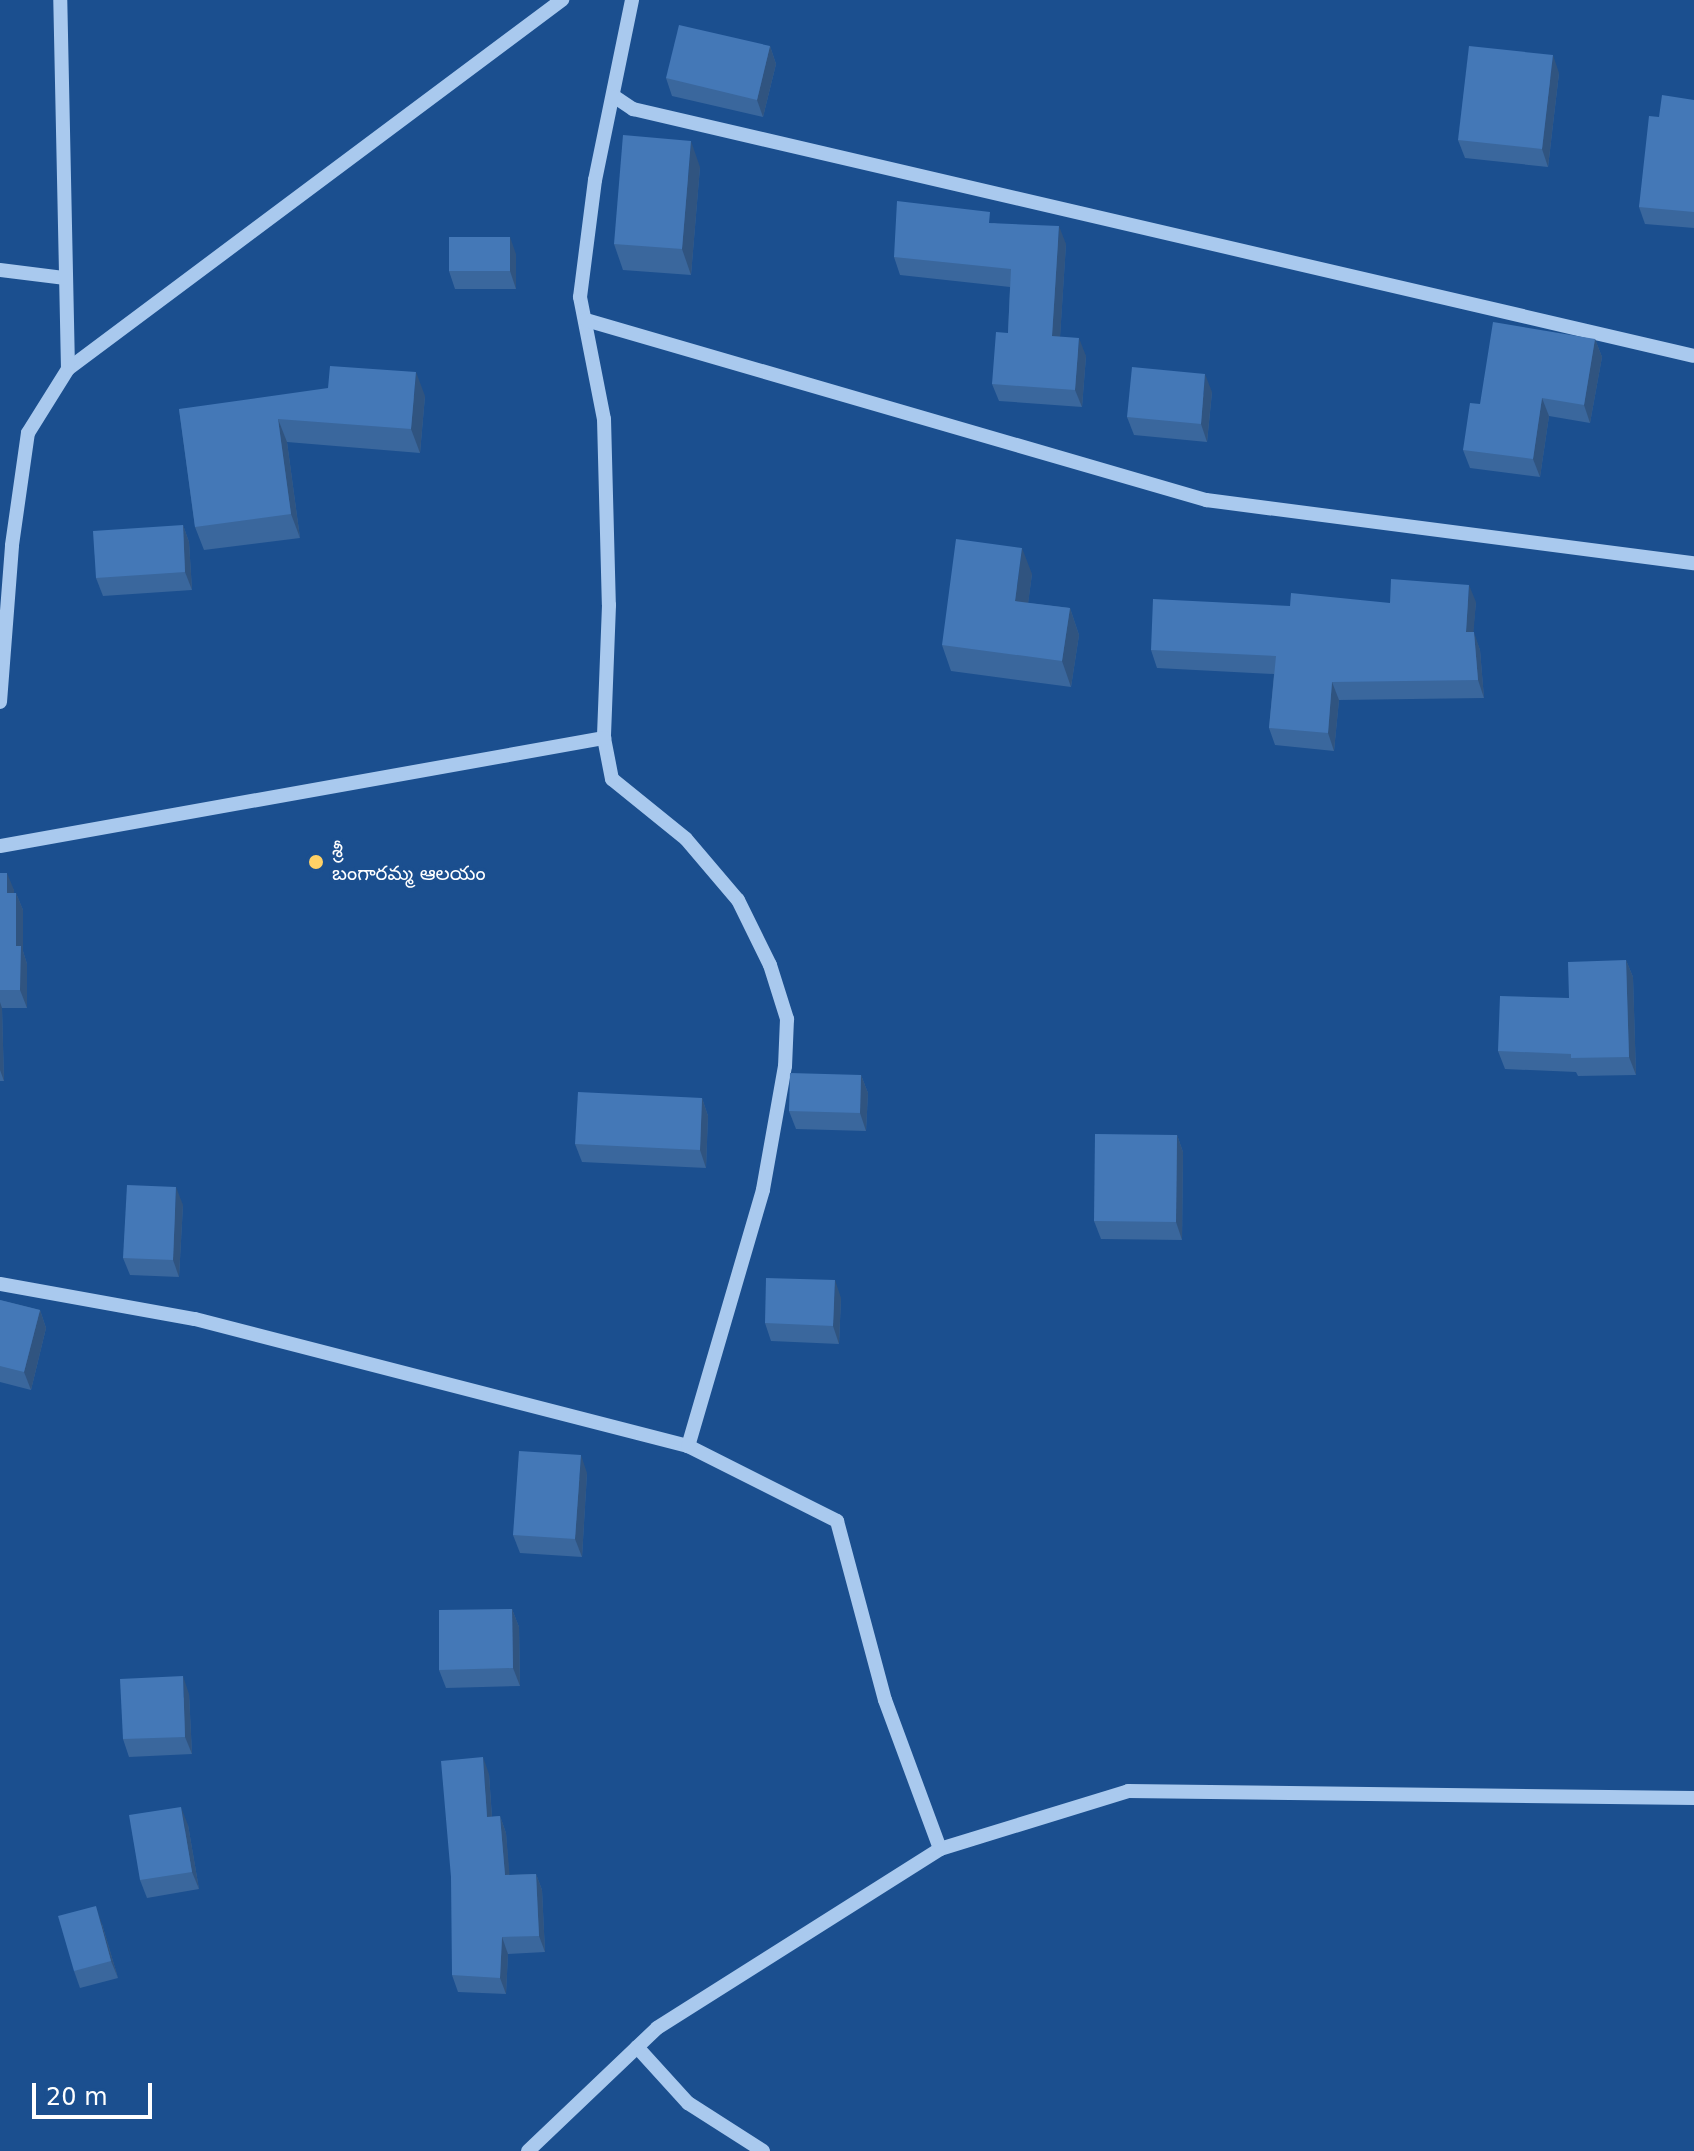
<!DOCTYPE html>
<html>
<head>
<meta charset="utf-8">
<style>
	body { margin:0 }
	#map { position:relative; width:1694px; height:2151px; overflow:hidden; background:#1b4f8f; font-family:"DejaVu Sans","Noto Sans Telugu",sans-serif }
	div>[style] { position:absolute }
	.minor>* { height:14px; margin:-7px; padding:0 7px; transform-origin:7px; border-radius:7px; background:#a9c9ee }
	.wall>* { inset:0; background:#3a679d }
	.shaded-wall>* { inset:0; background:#305480 }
	.building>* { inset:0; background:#4478b7 }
	.dots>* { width:22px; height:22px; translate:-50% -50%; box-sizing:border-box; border:4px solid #1b4f8f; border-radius:50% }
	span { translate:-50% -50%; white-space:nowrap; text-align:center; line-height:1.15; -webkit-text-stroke:7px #1b4f8f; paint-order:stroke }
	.poi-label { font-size:20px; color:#fff }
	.left { translate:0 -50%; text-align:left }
	.scale { position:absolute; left:32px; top:2083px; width:120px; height:36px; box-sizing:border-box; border:4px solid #fff; border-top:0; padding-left:10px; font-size:24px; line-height:28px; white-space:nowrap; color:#fff; -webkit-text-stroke:6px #1b4f8f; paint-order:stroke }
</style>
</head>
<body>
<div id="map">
	<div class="minor">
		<i style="left:632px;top:0;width:184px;rotate:101.6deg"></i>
		<i style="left:595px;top:180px;width:118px;rotate:97.3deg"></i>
		<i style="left:580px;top:297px;width:124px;rotate:78.9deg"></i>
		<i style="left:604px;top:419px;width:186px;rotate:88.5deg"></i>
		<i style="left:609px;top:605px;width:133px;rotate:92.2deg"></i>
		<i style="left:604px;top:738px;width:42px;rotate:79deg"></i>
		<i style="left:612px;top:779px;width:95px;rotate:39deg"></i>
		<i style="left:686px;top:839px;width:80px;rotate:49.6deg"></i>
		<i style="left:738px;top:900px;width:72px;rotate:63.8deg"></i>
		<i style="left:770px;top:965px;width:57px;rotate:72.5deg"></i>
		<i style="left:787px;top:1019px;width:47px;rotate:92.4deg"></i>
		<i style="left:785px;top:1066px;width:126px;rotate:100.1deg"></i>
		<i style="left:763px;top:1190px;width:267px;rotate:106.3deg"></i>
		<i style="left:615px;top:97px;width:22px;rotate:34deg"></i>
		<i style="left:633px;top:109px;width:1089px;rotate:13.1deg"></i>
		<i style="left:0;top:270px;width:64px;rotate:7.1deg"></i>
		<i style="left:586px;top:320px;width:646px;rotate:16.19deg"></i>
		<i style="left:1206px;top:500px;width:492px;rotate:7.4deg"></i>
		<i style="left:68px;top:369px;width:617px;rotate:-36.76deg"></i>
		<i style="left:0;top:702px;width:157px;rotate:-85.6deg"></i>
		<i style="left:12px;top:545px;width:113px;rotate:-81.9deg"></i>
		<i style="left:28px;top:433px;width:75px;rotate:-58deg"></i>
		<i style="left:68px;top:369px;width:369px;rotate:-91.2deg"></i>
		<i style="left:0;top:846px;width:614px;rotate:-10.14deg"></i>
		<i style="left:0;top:1284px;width:198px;rotate:10.2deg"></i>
		<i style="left:195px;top:1319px;width:509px;rotate:14.45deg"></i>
		<i style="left:688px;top:1446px;width:167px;rotate:26.7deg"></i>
		<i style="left:837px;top:1521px;width:185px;rotate:75deg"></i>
		<i style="left:885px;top:1700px;width:159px;rotate:69.7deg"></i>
		<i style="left:637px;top:2047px;width:76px;rotate:47.7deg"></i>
		<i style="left:688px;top:2103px;width:89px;rotate:32.6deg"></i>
		<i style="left:528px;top:2151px;width:178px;rotate:-43.6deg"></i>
		<i style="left:657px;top:2028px;width:335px;rotate:-32.3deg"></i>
		<i style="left:940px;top:1849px;width:197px;rotate:-17.1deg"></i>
		<i style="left:1128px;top:1791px;width:566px;rotate:0.71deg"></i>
	</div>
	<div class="wall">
		<i style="clip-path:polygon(770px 46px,776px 64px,763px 117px,672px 96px,666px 78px)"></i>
		<i style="clip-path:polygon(1559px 73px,1548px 167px,1465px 158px,1458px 140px)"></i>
		<i style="clip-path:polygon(1694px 100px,1694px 228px,1645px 224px,1639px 207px,1659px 117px)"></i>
		<i style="clip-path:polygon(700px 167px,691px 275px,623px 270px,614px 244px)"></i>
		<i style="clip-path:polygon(994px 223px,1066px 244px,1060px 337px,1086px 356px,1082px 407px,999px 401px,992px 384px,1008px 333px,1010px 287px,900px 275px,894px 257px)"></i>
		<i style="clip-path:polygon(516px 254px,516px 289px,455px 289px,449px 271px)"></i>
		<i style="clip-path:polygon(1595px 339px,1602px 357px,1590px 423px,1549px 416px,1540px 477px,1470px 468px,1463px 450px,1480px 404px)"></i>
		<i style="clip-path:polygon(1212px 392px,1207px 442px,1134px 435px,1127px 417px)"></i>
		<i style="clip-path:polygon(425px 396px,420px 453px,287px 442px,300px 538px,204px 550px,195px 527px,179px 409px)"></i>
		<i style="clip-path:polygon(183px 525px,189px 542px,192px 590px,103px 596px,96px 578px)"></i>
		<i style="clip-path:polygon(1032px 574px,1028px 603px,1070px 608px,1079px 635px,1071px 687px,951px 671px,942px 645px)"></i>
		<i style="clip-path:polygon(1476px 602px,1473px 632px,1480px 650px,1484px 698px,1339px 700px,1334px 751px,1275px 745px,1269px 728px,1274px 674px,1157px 668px,1151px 650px,1290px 606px)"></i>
		<i style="clip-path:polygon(0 873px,14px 890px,14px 893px,16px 893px,23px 910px,23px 951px,27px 964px,27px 1008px,2px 1008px,4px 1081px,0 1081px)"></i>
		<i style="clip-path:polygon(1626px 960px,1633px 977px,1636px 1075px,1578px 1076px,1576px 1072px,1505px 1069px,1498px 1051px,1569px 998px)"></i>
		<i style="clip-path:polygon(861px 1075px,868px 1093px,866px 1131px,796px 1129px,789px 1111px)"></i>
		<i style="clip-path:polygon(702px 1098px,708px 1116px,706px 1168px,582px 1162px,575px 1144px)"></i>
		<i style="clip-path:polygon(1177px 1135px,1183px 1152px,1182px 1240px,1101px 1239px,1094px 1221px)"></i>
		<i style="clip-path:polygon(183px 1205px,179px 1277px,130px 1275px,123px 1258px)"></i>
		<i style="clip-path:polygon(841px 1298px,839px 1344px,771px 1341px,765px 1323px)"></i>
		<i style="clip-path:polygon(0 1300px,40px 1310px,46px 1328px,31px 1390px,0 1382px)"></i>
		<i style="clip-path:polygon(587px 1473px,582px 1557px,520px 1553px,513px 1535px)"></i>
		<i style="clip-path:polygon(512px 1609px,519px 1627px,520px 1686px,446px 1688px,439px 1670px)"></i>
		<i style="clip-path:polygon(189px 1694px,192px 1754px,129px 1757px,123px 1739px)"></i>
		<i style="clip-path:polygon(489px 1774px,492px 1817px,500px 1816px,506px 1833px,509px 1875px,536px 1874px,542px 1890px,545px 1952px,508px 1954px,506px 1994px,458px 1992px,452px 1975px)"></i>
		<i style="clip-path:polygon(188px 1825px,199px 1889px,147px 1898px,140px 1880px)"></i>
		<i style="clip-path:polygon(102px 1924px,118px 1978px,80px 1988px,74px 1971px)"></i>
	</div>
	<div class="shaded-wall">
		<i style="clip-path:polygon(770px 46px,776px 64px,763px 117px,757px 100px)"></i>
		<i style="clip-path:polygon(1553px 55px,1559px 73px,1548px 167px,1542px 149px)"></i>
		<i style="clip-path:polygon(691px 141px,700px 167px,691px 275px,682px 249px)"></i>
		<i style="clip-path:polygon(1059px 226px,1066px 244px,1059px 354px,1052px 336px)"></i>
		<i style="clip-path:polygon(510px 237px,516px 254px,516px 289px,510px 271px)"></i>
		<i style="clip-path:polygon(1079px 338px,1086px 356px,1082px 407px,1075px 390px)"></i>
		<i style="clip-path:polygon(1595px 339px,1602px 357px,1590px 423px,1584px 405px)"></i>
		<i style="clip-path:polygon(416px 372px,425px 396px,420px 453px,411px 429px)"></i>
		<i style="clip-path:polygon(1205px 374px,1212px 392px,1207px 442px,1201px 424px)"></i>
		<i style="clip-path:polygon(1542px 398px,1549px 416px,1540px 477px,1533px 459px)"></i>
		<i style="clip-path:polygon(278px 419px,287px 442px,300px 538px,291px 514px)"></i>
		<i style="clip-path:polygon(183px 525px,189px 542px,192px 590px,185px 572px)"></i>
		<i style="clip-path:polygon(1022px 548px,1032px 574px,1025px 627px,1015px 601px)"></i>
		<i style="clip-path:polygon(1469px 585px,1476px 602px,1472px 650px,1466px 632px)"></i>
		<i style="clip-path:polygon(1070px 608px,1079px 635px,1071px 687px,1062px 661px)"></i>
		<i style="clip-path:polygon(1474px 632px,1480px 650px,1484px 698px,1478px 680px)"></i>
		<i style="clip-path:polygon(1332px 682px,1339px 700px,1334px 751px,1328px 733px)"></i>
		<i style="clip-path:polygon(7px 873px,14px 890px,14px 910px,7px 893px)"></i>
		<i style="clip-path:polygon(16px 893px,23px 910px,23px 951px,27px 964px,27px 1008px,20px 990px,16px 946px)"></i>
		<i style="clip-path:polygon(1626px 960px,1633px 977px,1636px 1075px,1629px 1057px)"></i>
		<i style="clip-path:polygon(0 1002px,2px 1008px,4px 1081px,0 1070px)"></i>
		<i style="clip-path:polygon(861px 1075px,868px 1093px,866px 1131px,860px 1113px)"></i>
		<i style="clip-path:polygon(702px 1098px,708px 1116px,706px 1168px,700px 1150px)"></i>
		<i style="clip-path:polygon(1177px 1135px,1183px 1152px,1182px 1240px,1176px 1222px)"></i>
		<i style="clip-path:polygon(176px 1187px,183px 1205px,179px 1277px,173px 1260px)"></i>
		<i style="clip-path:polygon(835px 1280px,841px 1298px,839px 1344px,833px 1326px)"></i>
		<i style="clip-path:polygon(40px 1310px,46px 1328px,31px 1390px,24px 1372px)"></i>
		<i style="clip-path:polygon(581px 1455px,587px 1473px,582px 1557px,575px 1539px)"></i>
		<i style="clip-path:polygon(512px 1609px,519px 1627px,520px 1686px,513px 1668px)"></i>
		<i style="clip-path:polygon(183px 1676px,189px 1694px,192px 1754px,185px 1737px)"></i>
		<i style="clip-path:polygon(483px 1757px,489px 1774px,493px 1834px,487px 1817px)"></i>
		<i style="clip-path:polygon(181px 1807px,188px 1825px,199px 1889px,192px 1872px)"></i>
		<i style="clip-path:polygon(500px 1816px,506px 1833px,511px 1891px,505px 1875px)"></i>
		<i style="clip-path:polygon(536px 1874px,542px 1890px,545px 1952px,539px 1936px)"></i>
		<i style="clip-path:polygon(96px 1906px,102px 1924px,118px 1978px,111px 1961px)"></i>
		<i style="clip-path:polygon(502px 1937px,508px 1954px,506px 1994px,500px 1978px)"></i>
	</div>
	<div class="building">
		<i style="clip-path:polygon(679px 25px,770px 46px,757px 100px,666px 78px)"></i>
		<i style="clip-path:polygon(1469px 46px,1553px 55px,1542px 149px,1458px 140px)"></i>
		<i style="clip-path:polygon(1662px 95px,1694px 100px,1694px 212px,1639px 207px,1649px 116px,1659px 117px)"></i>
		<i style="clip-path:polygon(623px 135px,691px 141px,682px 249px,614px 244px)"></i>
		<i style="clip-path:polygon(897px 201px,990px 212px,989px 223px,1059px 226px,1052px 336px,1079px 338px,1075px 390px,992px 384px,996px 332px,1008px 333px,1011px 269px,894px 257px)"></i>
		<i style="clip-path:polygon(449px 237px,510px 237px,510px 271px,449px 271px)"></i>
		<i style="clip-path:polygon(1493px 322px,1595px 339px,1584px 405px,1542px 398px,1533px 459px,1463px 450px,1470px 403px,1480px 404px)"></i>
		<i style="clip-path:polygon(330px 366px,416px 372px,411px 429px,278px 419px,291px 514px,195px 527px,179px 409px,328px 388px)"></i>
		<i style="clip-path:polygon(1132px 367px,1205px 374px,1201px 424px,1127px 417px)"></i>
		<i style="clip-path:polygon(183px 525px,185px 572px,96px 578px,93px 531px)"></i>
		<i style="clip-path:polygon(956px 539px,1022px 548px,1015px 601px,1070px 608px,1062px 661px,942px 645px)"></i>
		<i style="clip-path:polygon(1391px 579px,1469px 585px,1466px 632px,1474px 632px,1478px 680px,1332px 682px,1328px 733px,1269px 728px,1276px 656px,1151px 650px,1153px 599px,1290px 606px,1291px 593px,1390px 603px)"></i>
		<i style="clip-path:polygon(0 873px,7px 873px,7px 893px,16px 893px,16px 946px,21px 946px,20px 990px,0 990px)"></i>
		<i style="clip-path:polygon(1626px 960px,1629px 1057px,1571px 1058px,1571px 1054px,1498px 1051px,1500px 996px,1569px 998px,1568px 962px)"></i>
		<i style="clip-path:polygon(790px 1073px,861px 1075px,860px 1113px,789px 1111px)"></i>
		<i style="clip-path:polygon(578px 1092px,702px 1098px,700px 1150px,575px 1144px)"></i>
		<i style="clip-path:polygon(1095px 1134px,1177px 1135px,1176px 1222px,1094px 1221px)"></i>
		<i style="clip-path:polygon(127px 1185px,176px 1187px,173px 1260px,123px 1258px)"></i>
		<i style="clip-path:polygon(766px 1278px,835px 1280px,833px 1326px,765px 1323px)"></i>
		<i style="clip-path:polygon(0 1300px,40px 1310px,24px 1372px,0 1366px)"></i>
		<i style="clip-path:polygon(519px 1451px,581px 1455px,575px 1539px,513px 1535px)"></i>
		<i style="clip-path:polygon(512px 1609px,513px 1668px,439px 1670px,439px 1610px)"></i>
		<i style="clip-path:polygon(183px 1676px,185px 1737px,123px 1739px,120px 1679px)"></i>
		<i style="clip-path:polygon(483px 1757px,487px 1817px,500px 1816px,505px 1875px,536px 1874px,539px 1936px,502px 1937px,500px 1978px,452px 1975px,451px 1877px,441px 1761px)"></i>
		<i style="clip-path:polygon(181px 1807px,192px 1872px,140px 1880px,129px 1815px)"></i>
		<i style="clip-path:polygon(96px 1906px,111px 1961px,74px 1971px,58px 1916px)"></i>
	</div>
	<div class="dots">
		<i style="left:316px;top:862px;background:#ffd166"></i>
	</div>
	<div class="poi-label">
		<span class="left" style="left:332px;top:862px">శ్రీ<br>బంగారమ్మ ఆలయం</span>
	</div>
	<div class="scale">20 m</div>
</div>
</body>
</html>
